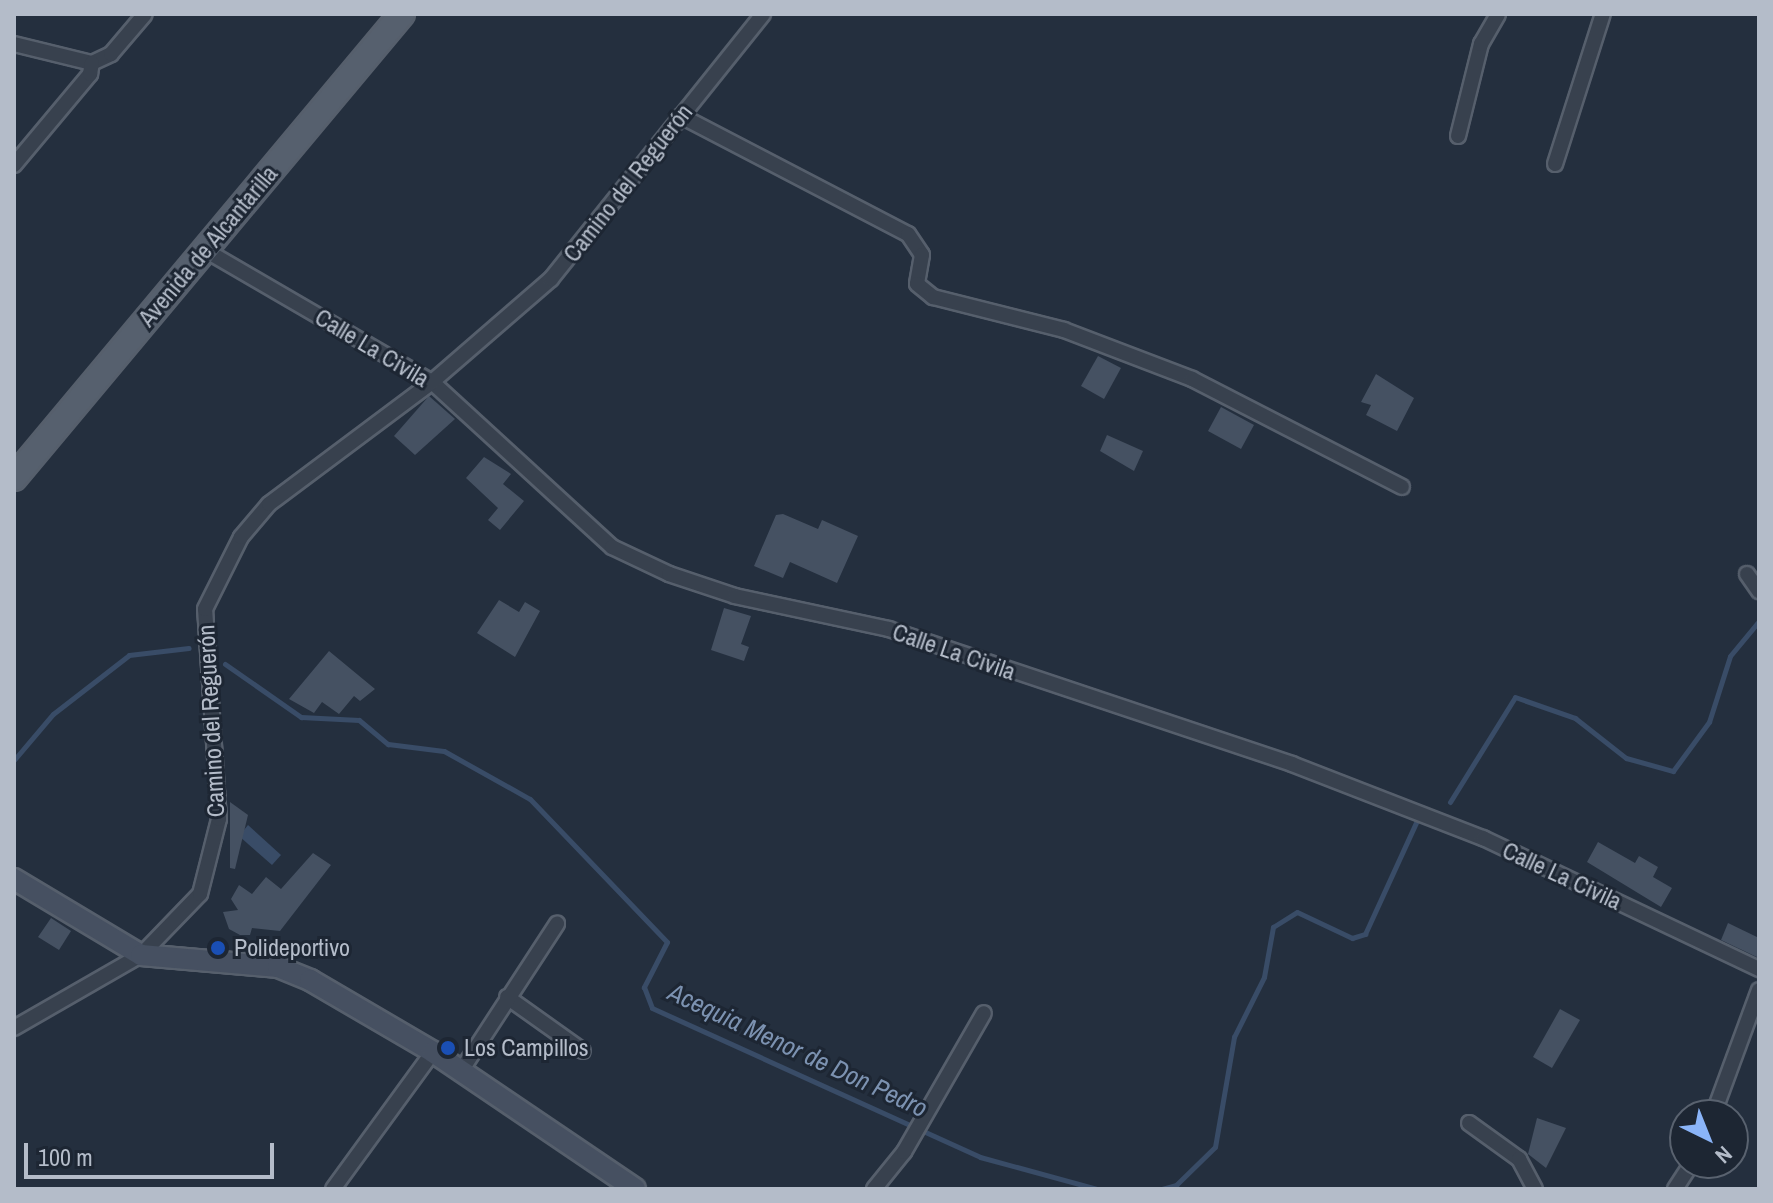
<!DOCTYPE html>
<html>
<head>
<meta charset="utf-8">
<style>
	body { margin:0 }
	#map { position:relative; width:1773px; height:1203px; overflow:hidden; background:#242f3e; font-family:"Archivo Narrow",sans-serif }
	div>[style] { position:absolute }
	.water>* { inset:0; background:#394c67 }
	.stream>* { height:5px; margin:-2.5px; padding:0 2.5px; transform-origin:2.5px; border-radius:2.5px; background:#394c67 }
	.building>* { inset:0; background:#455162 }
	.roads { filter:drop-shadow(2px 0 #565f6c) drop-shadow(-2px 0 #565f6c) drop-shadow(0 2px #565f6c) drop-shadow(0 -2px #565f6c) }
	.minor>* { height:14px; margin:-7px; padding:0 7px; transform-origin:7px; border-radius:7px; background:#38414e }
	.secondary>* { height:20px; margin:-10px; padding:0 10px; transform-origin:10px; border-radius:10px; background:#465061 }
	.primary>* { height:24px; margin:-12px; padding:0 12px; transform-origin:12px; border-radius:12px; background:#56606e }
	.dots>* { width:22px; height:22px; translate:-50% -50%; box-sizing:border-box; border:4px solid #1d2633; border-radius:50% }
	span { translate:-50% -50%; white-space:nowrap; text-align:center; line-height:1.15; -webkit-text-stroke:6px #1d2633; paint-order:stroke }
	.street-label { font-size:24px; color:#b4bcc9 }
	.poi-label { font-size:24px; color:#b4bcc9 }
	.left { translate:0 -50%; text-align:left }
	.water-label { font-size:26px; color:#7c92b1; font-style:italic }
	.frame { position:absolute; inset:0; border:16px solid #b4bcc9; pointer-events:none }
	.north { position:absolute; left:1669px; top:1099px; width:80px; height:80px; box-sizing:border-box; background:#1d2633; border:2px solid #59626f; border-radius:50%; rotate:137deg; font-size:22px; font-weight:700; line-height:32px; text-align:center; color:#b4bcc9 }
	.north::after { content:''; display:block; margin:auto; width:28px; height:36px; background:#8ab4f8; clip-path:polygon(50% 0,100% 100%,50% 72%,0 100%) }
	.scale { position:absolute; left:24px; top:1143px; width:250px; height:36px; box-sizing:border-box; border:4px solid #b4bcc9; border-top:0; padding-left:10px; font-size:24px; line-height:28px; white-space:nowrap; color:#b4bcc9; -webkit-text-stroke:6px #1d2633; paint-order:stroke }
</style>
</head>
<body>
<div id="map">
	<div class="water">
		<i style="clip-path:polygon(248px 825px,281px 855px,272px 865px,239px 836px)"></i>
	</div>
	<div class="stream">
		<i style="left:225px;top:664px;width:93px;rotate:34.9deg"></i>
		<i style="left:301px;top:717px;width:58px;rotate:3deg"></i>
		<i style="left:359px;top:720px;width:38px;rotate:40deg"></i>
		<i style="left:388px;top:744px;width:56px;rotate:7.1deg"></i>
		<i style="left:444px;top:751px;width:98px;rotate:29.2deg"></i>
		<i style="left:530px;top:799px;width:198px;rotate:46.2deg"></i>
		<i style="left:667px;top:942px;width:51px;rotate:117.1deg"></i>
		<i style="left:644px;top:987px;width:22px;rotate:69deg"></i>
		<i style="left:652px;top:1008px;width:360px;rotate:24.4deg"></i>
		<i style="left:980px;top:1157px;width:121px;rotate:15.3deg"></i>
		<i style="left:14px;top:760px;width:60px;rotate:-49.7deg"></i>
		<i style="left:53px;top:714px;width:96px;rotate:-37.8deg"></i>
		<i style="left:129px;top:655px;width:60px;rotate:-6.7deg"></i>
		<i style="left:1450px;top:802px;width:123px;rotate:-58.2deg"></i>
		<i style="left:1515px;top:697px;width:64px;rotate:19.3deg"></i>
		<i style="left:1575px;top:718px;width:65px;rotate:38.1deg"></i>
		<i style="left:1626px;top:758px;width:49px;rotate:15.5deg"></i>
		<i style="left:1673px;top:771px;width:61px;rotate:-53.7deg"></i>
		<i style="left:1709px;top:722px;width:69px;rotate:-72.3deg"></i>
		<i style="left:1730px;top:656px;width:45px;rotate:-50.4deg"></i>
		<i style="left:1162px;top:1189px;width:15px;rotate:-16deg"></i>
		<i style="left:1176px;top:1185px;width:54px;rotate:-44.3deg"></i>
		<i style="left:1215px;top:1147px;width:112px;rotate:-80.2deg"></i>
		<i style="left:1234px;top:1037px;width:67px;rotate:-63.4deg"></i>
		<i style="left:1264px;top:977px;width:51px;rotate:-79.8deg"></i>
		<i style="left:1273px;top:927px;width:28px;rotate:-32deg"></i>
		<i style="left:1297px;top:912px;width:61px;rotate:25.3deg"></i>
		<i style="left:1352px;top:938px;width:14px;rotate:-17deg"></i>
		<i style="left:1365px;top:934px;width:128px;rotate:-65.4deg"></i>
	</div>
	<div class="building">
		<i style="clip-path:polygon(1098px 356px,1121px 368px,1104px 399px,1081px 386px)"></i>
		<i style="clip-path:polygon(1376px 374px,1414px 398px,1397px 431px,1366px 415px,1371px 405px,1361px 402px)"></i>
		<i style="clip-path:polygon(429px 396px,455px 419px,415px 455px,394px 436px)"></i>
		<i style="clip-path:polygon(1221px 407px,1254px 425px,1241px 449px,1208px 431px)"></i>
		<i style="clip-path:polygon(1107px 435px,1143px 451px,1134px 471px,1100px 451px)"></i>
		<i style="clip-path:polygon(484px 457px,511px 474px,503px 484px,524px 501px,500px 530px,488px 520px,498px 508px,466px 478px)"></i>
		<i style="clip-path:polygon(783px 514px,818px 529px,822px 520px,858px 536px,837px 583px,790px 562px,783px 578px,754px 566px,776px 515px)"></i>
		<i style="clip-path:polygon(499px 600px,519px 612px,525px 602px,540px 611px,515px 657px,477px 633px)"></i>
		<i style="clip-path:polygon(724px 608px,751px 616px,741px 644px,749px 647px,744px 661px,711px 650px)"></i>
		<i style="clip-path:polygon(329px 651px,375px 689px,360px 701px,354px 696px,339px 714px,322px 702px,314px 713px,289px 699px)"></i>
		<i style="clip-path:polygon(230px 802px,248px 815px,235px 869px,230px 868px)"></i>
		<i style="clip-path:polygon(1598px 842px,1635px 863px,1639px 856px,1658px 867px,1653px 877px,1672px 888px,1661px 907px,1587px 862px)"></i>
		<i style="clip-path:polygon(313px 853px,331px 865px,280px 931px,252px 928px,250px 935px,240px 935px,229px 929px,223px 912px,238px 910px,231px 899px,239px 885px,252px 894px,266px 877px,281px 889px)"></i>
		<i style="clip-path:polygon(51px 918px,71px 931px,59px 950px,38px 937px)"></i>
		<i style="clip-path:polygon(1728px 923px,1759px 938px,1759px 958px,1721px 940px)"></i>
		<i style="clip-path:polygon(1560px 1009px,1580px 1020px,1552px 1068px,1533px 1057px)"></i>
		<i style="clip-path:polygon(1537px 1118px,1566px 1128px,1546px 1168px,1528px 1154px)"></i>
	</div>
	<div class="roads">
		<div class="minor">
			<i style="left:14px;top:44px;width:80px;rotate:13.7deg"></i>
			<i style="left:92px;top:63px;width:21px;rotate:-25deg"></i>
			<i style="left:111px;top:54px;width:52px;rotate:-49.6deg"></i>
			<i style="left:681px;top:116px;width:256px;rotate:27.5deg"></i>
			<i style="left:908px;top:234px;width:25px;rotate:56deg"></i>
			<i style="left:922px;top:255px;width:29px;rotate:100deg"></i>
			<i style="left:917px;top:284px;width:21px;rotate:39deg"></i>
			<i style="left:933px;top:297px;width:135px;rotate:14.1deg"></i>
			<i style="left:1064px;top:330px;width:137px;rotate:20.9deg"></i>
			<i style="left:1192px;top:379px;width:236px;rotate:27.2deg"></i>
			<i style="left:1458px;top:136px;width:95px;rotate:-76deg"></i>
			<i style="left:1481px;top:44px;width:34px;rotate:-60deg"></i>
			<i style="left:1555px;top:164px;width:157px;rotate:-72.3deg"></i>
			<i style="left:14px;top:165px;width:119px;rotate:-50.1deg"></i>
			<i style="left:90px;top:74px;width:11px;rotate:-80deg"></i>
			<i style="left:205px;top:250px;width:263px;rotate:30.2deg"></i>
			<i style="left:432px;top:382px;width:244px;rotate:42.5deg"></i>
			<i style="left:612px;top:547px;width:63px;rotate:25.3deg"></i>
			<i style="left:669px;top:574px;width:70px;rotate:18.4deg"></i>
			<i style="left:735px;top:596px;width:157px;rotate:12.1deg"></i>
			<i style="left:889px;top:629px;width:425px;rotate:18.5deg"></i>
			<i style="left:1292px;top:764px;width:205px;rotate:21.2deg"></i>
			<i style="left:1483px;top:838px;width:306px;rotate:25.4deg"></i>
			<i style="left:1747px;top:574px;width:21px;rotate:55deg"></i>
			<i style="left:507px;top:997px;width:93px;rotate:35.4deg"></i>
			<i style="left:14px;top:1028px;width:146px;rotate:-29.9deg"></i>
			<i style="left:141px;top:955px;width:85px;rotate:-46deg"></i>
			<i style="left:200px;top:894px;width:77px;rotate:-75.8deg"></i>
			<i style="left:219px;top:819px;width:210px;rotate:-93.8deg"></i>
			<i style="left:205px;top:609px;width:80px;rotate:-63.4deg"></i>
			<i style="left:241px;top:537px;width:43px;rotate:-49.7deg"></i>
			<i style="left:269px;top:504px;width:204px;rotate:-36.8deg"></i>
			<i style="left:432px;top:382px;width:157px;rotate:-40.9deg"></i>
			<i style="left:551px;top:279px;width:339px;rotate:-51.3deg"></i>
			<i style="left:461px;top:1071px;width:176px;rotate:-56.9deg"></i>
			<i style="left:1713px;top:1115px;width:133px;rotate:-69.8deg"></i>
			<i style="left:1469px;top:1123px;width:62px;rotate:35.8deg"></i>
			<i style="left:1519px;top:1159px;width:34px;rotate:62deg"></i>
			<i style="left:333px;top:1189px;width:170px;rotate:-53.9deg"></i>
			<i style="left:874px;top:1189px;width:48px;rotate:-51deg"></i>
			<i style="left:904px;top:1152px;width:160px;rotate:-60.1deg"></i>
			<i style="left:1675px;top:1189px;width:31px;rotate:-57deg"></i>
		</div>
		<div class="secondary">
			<i style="left:14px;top:879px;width:148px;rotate:30.9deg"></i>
			<i style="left:141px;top:955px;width:138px;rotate:5deg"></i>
			<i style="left:278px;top:967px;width:35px;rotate:22deg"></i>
			<i style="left:310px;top:980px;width:143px;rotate:30.3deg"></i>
			<i style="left:433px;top:1052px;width:244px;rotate:34.1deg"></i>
		</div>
		<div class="primary">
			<i style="left:14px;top:478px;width:605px;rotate:-50.1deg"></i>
		</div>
	</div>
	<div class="dots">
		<i style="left:218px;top:948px;background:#1a4fb4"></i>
		<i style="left:448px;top:1048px;background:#1a4fb4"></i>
	</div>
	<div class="street-label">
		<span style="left:628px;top:183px;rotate:-52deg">Camino del Reguerón</span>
		<span style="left:208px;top:246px;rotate:-50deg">Avenida de Alcantarilla</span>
		<span style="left:372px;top:348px;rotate:31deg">Calle La Civila</span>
		<span style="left:954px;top:652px;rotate:19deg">Calle La Civila</span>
		<span style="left:211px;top:721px;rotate:-93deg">Camino del Reguerón</span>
		<span style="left:1562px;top:876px;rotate:25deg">Calle La Civila</span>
	</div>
	<div class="poi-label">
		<span class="left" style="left:234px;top:948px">Polideportivo</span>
		<span class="left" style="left:464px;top:1048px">Los Campillos</span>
	</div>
	<div class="water-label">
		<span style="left:798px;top:1050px;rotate:25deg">Acequia Menor de Don Pedro</span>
	</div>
	<div class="frame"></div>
	<div class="north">N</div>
	<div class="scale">100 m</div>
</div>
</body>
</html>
